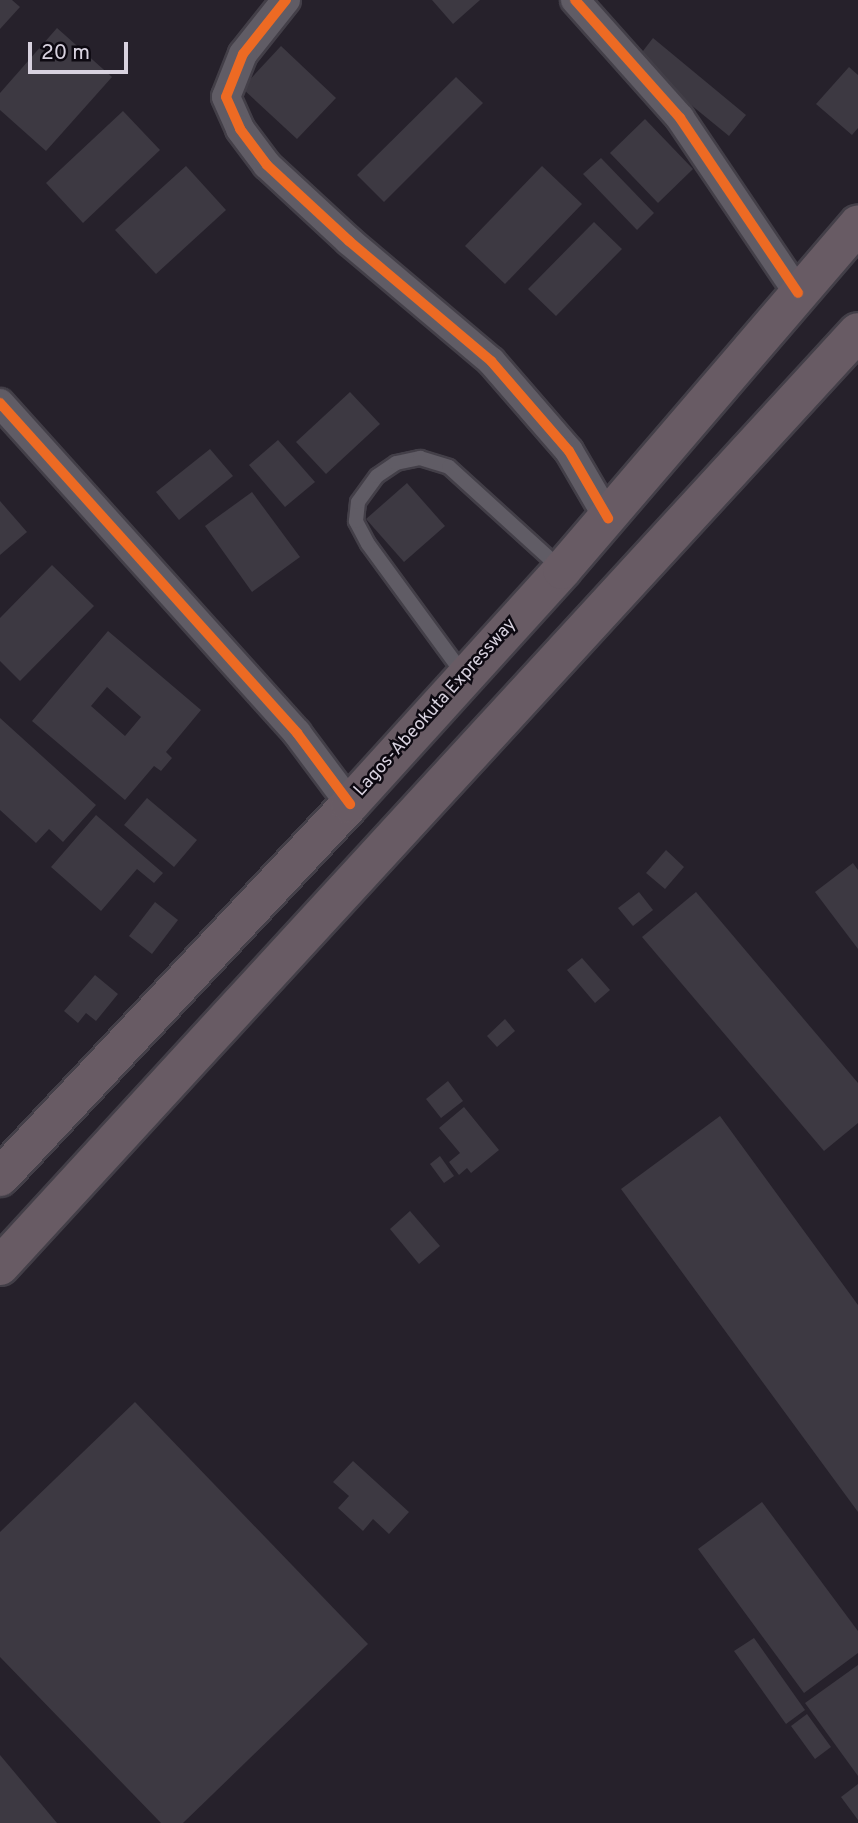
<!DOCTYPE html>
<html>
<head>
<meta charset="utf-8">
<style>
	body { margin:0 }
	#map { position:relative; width:858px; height:1823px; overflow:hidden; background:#26212b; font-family:Overpass,sans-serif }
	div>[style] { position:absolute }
	.building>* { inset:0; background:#3d3942 }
	.roads { filter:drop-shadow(2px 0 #433f48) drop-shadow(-2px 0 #433f48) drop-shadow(0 2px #433f48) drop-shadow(0 -2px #433f48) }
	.service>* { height:14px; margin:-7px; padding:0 7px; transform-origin:7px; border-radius:7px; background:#605c65 }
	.minor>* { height:28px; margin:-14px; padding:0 14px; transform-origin:14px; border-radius:14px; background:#605c65 }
	.trunk>* { height:38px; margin:-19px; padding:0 19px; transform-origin:19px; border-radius:19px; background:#685b64 }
	.cycleway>* { height:10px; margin:-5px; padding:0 5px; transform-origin:5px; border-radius:5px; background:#ed6a23 }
	span { translate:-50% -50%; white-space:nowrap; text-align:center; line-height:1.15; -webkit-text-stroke:5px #0d0911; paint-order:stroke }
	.street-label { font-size:18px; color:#d8d2df }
	.scale { position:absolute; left:28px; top:42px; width:100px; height:32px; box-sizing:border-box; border:4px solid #d8d2df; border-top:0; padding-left:9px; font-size:21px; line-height:24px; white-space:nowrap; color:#d8d2df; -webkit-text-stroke:5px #0d0911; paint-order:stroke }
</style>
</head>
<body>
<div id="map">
	<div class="building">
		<i style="clip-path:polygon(0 0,12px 0,20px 7px,0 29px)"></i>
		<i style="clip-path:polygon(432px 0,480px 0,453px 24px)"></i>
		<i style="clip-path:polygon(57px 28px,112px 77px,46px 151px,0 110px,0 93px)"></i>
		<i style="clip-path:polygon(653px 38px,746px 115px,729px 136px,636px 60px)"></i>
		<i style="clip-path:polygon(281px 46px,336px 98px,297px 139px,242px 88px)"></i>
		<i style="clip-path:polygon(849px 67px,858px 75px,858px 128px,852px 135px,816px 104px)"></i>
		<i style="clip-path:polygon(456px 77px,483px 103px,384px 202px,357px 175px)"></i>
		<i style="clip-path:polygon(123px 111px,160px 150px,83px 223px,46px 183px)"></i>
		<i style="clip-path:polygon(645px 119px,693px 169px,658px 203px,610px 153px)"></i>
		<i style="clip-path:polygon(601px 158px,654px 213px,637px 230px,583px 174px)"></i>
		<i style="clip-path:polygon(186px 166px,226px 210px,156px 274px,115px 230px)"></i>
		<i style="clip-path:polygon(542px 166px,582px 204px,505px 284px,465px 246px)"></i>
		<i style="clip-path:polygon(594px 222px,622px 249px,556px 316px,528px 289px)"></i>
		<i style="clip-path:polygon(350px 392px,380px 424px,326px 474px,296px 442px)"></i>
		<i style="clip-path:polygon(278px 440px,315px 482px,285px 507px,249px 465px)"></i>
		<i style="clip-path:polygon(210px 449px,233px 476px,179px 520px,156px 492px)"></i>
		<i style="clip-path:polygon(407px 483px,445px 526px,404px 562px,366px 519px)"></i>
		<i style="clip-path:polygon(252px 492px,300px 557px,252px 592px,205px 526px)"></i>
		<i style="clip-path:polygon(0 501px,27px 532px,0 555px)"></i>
		<i style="clip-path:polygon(52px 565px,94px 606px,20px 681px,0 661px,0 618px)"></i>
		<i style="clip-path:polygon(evenodd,108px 631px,201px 710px,166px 752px,172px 758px,161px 771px,154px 766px,125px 800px,32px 721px,108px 631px,107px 687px,141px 717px,125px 736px,91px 706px,107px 687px)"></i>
		<i style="clip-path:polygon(0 718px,96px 805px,63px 842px,49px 829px,36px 843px,0 810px)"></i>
		<i style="clip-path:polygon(147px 798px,197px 840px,174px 867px,124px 825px)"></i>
		<i style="clip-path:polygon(96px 815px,163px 873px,154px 883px,137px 869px,101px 911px,51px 867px)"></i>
		<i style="clip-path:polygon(666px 850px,684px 867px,665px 889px,646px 873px)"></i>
		<i style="clip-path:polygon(853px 863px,858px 870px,858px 949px,815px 892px)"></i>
		<i style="clip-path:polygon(639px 892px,653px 910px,633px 926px,618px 908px)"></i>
		<i style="clip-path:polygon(696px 892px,858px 1083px,858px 1123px,824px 1151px,642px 937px)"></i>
		<i style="clip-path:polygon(155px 902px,178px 920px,152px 954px,129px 936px)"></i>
		<i style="clip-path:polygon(582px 958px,610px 990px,595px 1003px,567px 970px)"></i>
		<i style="clip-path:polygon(95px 975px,118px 994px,96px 1021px,86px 1013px,78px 1023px,64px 1011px)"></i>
		<i style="clip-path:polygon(505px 1019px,515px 1031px,497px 1047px,487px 1036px)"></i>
		<i style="clip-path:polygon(448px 1081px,463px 1101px,441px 1118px,426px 1099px)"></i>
		<i style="clip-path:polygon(464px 1107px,499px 1150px,471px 1173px,467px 1168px,459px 1175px,449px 1162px,460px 1153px,439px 1128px)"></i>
		<i style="clip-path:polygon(720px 1116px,858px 1305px,858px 1512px,621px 1189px)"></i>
		<i style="clip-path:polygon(440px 1156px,454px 1176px,444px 1183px,430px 1164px)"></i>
		<i style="clip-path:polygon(410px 1211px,440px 1246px,419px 1264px,390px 1229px)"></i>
		<i style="clip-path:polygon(135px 1402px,368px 1644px,183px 1823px,161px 1823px,0 1657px,0 1532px)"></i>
		<i style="clip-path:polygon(353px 1461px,409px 1512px,389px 1534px,373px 1519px,363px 1531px,338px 1508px,349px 1496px,333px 1482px)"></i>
		<i style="clip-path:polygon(762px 1502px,858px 1631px,858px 1653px,804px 1693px,698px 1549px)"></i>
		<i style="clip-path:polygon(754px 1638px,805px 1710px,786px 1724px,734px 1651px)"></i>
		<i style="clip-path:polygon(858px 1665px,858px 1776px,805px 1703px)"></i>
		<i style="clip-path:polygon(807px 1714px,831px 1747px,815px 1759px,791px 1726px)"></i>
		<i style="clip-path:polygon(0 1755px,57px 1823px,0 1823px)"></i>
		<i style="clip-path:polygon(858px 1784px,858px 1820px,841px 1797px)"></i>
	</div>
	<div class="roads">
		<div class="service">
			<i style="left:464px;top:675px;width:162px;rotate:-126.2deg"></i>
			<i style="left:368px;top:544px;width:26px;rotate:-118deg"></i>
			<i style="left:356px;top:521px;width:19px;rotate:-84deg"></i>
			<i style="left:358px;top:502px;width:32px;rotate:-54deg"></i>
			<i style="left:377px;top:476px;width:23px;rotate:-34deg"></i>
			<i style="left:396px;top:463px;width:25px;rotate:-12deg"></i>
			<i style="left:420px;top:458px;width:30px;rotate:17deg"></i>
			<i style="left:449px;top:467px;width:153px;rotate:42.3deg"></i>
		</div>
		<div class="minor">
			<i style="left:286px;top:0;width:69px;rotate:128.5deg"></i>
			<i style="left:243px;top:54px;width:46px;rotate:111.6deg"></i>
			<i style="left:226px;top:97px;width:35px;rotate:66deg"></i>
			<i style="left:240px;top:129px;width:45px;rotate:53.1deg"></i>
			<i style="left:267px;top:165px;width:112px;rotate:42.8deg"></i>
			<i style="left:349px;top:241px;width:186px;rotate:40.2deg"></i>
			<i style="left:491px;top:361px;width:119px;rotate:49.1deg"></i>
			<i style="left:569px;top:451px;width:78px;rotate:59.8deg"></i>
			<i style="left:575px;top:0;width:158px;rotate:48.3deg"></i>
			<i style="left:680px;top:118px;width:211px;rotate:56deg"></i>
			<i style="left:0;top:403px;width:444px;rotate:48deg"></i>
			<i style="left:297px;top:733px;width:89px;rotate:53.3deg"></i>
		</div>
		<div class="trunk">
			<i style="left:0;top:1177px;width:511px;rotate:-46.82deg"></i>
			<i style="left:350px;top:804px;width:316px;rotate:-47.8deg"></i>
			<i style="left:562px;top:570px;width:455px;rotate:-49.4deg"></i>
			<i style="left:0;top:1266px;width:1268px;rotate:-47.43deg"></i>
		</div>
	</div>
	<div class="cycleway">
		<i style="left:286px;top:0;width:69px;rotate:128.5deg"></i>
		<i style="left:243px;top:54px;width:46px;rotate:111.6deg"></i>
		<i style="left:226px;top:97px;width:35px;rotate:66deg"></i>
		<i style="left:240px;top:129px;width:45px;rotate:53.1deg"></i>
		<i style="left:267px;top:165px;width:112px;rotate:42.8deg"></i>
		<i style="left:349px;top:241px;width:186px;rotate:40.2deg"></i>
		<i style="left:491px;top:361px;width:119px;rotate:49.1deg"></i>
		<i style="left:569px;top:451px;width:78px;rotate:59.8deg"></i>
		<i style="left:575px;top:0;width:158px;rotate:48.3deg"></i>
		<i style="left:680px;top:118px;width:211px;rotate:56deg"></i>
		<i style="left:0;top:403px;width:444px;rotate:48deg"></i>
		<i style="left:297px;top:733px;width:89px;rotate:53.3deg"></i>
	</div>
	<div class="street-label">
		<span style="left:436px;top:708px;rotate:-48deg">Lagos-Abeokuta Expressway</span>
	</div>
	<div class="scale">20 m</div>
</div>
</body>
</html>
